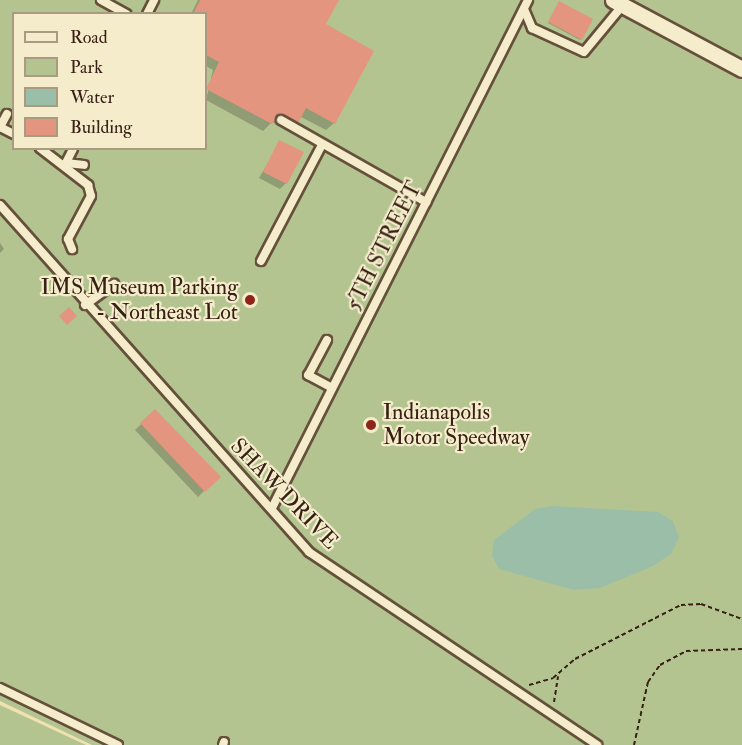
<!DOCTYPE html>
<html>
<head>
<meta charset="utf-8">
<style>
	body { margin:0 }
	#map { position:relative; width:742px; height:745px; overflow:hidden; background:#f0e1b1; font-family:"IM FELL Double Pica",serif }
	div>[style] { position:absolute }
	.green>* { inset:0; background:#b4c490 }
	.water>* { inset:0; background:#9bbea8 }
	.shadow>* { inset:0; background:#0003 }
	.building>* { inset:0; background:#e39580 }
	.path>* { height:2px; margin-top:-1px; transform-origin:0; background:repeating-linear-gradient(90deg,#372014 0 4.5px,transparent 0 7.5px) }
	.roads { filter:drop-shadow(2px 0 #65503b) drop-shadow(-2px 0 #65503b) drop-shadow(0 2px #65503b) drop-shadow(0 -2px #65503b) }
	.lane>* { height:8px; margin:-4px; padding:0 4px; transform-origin:4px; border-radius:4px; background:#f5eccc }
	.street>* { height:15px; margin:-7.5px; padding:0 7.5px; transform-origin:7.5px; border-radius:7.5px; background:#f5eccc }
	.dots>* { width:16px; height:16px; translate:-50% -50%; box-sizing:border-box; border:3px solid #f5eccc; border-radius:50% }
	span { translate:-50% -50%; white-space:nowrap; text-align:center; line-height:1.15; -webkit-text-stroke:4.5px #f5eccc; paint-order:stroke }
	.street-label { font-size:22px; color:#372014 }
	.poi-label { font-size:22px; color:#372014 }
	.right { translate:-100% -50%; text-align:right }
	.left { translate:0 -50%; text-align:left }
	.legend { position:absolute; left:12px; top:12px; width:195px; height:138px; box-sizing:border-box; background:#f5eccc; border:2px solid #a99a82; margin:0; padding:8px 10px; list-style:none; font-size:18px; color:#372014 }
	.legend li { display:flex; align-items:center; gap:12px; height:30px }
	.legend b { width:30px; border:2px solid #a99a82 }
</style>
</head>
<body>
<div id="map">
	<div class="green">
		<i style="clip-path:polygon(evenodd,0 0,742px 0,742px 745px,92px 745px,0 701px,0 0,14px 14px,206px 14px,206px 148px,14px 148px,14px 14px)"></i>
		<i style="clip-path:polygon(0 705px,86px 745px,0 745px)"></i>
	</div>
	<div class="water">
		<i style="clip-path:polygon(552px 506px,658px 512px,673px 521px,679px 538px,671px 554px,653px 566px,600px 588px,574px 590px,499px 569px,492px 556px,494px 540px,535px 509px)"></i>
	</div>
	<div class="shadow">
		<i style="clip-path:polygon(198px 0,338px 0,324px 25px,334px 123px,326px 130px,299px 116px,289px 130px,272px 122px,263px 131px,206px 100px,213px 70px,206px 66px,206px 14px,191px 14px)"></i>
		<i style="clip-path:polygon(558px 4px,581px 39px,580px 40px,548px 23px)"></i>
		<i style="clip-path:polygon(280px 142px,286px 183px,280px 189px,259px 178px)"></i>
		<i style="clip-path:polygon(0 243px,4px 249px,0 253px)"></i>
		<i style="clip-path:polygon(155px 411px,218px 477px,198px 497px,135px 430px)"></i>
	</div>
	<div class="building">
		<i style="clip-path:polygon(200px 0,339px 0,326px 24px,374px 51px,335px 124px,306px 108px,298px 123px,278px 114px,272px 124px,206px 89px,219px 62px,206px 55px,206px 14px,193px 14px)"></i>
		<i style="clip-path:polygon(559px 1px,593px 19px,582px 40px,548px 22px)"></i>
		<i style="clip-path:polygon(279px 140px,304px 152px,287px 184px,263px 172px)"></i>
		<i style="clip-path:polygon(69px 307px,77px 316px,67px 325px,59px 316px)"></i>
		<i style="clip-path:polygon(155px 409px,221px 477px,205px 492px,140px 423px)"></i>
	</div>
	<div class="path">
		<i style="left:529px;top:685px;width:25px;rotate:-16deg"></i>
		<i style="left:553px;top:678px;width:29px;rotate:-41deg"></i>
		<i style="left:575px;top:659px;width:119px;rotate:-27deg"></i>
		<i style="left:681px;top:605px;width:20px;rotate:-3deg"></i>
		<i style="left:701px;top:604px;width:44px;rotate:20.1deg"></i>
		<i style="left:554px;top:702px;width:26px;rotate:-81deg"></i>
		<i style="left:634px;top:745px;width:65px;rotate:-77.5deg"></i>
		<i style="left:648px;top:682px;width:21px;rotate:-55deg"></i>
		<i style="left:660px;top:665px;width:30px;rotate:-28deg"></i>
		<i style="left:686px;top:651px;width:56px;rotate:-2deg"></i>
	</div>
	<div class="roads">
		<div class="lane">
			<i style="left:101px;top:0;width:29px;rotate:29deg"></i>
			<i style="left:524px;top:9px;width:21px;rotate:67deg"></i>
			<i style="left:532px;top:28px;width:57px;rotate:24.8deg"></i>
			<i style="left:584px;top:52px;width:60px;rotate:-50.4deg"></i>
			<i style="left:147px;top:14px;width:16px;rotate:-63deg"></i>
			<i style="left:7px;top:114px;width:15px;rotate:118deg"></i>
			<i style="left:0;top:127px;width:16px;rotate:27deg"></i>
			<i style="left:281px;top:120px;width:167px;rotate:29.5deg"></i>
			<i style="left:40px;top:148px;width:61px;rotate:37.6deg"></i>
			<i style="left:88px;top:185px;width:11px;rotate:75deg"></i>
			<i style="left:91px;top:196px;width:49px;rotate:118.1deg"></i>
			<i style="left:68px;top:239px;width:11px;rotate:68deg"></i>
			<i style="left:73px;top:149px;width:16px;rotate:117deg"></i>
			<i style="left:66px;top:163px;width:18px;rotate:6deg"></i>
			<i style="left:0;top:205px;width:465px;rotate:48.3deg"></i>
			<i style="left:309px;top:552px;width:347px;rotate:33.8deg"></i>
			<i style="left:261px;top:261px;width:131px;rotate:-62.3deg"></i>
			<i style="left:85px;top:305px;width:36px;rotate:-36deg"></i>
			<i style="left:327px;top:340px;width:40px;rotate:118deg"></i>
			<i style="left:308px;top:375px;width:27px;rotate:28deg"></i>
			<i style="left:272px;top:508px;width:569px;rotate:-63.25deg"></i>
			<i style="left:0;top:688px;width:131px;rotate:25.8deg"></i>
			<i style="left:223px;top:745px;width:3px;rotate:-72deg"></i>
		</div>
		<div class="street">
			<i style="left:613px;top:0;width:146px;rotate:28.1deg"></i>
		</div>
	</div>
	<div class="dots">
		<i style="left:250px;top:300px;background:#8f2418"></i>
		<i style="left:371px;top:425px;background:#8f2418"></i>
	</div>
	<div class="street-label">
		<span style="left:384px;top:246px;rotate:-63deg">5TH STREET</span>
		<span style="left:284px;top:494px;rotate:46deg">SHAW DRIVE</span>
	</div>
	<div class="poi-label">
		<span class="right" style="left:238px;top:300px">IMS Museum Parking<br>- Northeast Lot</span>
		<span class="left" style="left:383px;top:425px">Indianapolis<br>Motor Speedway</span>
	</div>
	<ul class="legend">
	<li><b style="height:8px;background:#f5eccc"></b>Road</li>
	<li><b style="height:16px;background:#b4c490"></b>Park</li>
	<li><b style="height:16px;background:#9bbea8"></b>Water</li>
	<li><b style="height:16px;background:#e39580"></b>Building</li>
	</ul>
</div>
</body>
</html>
